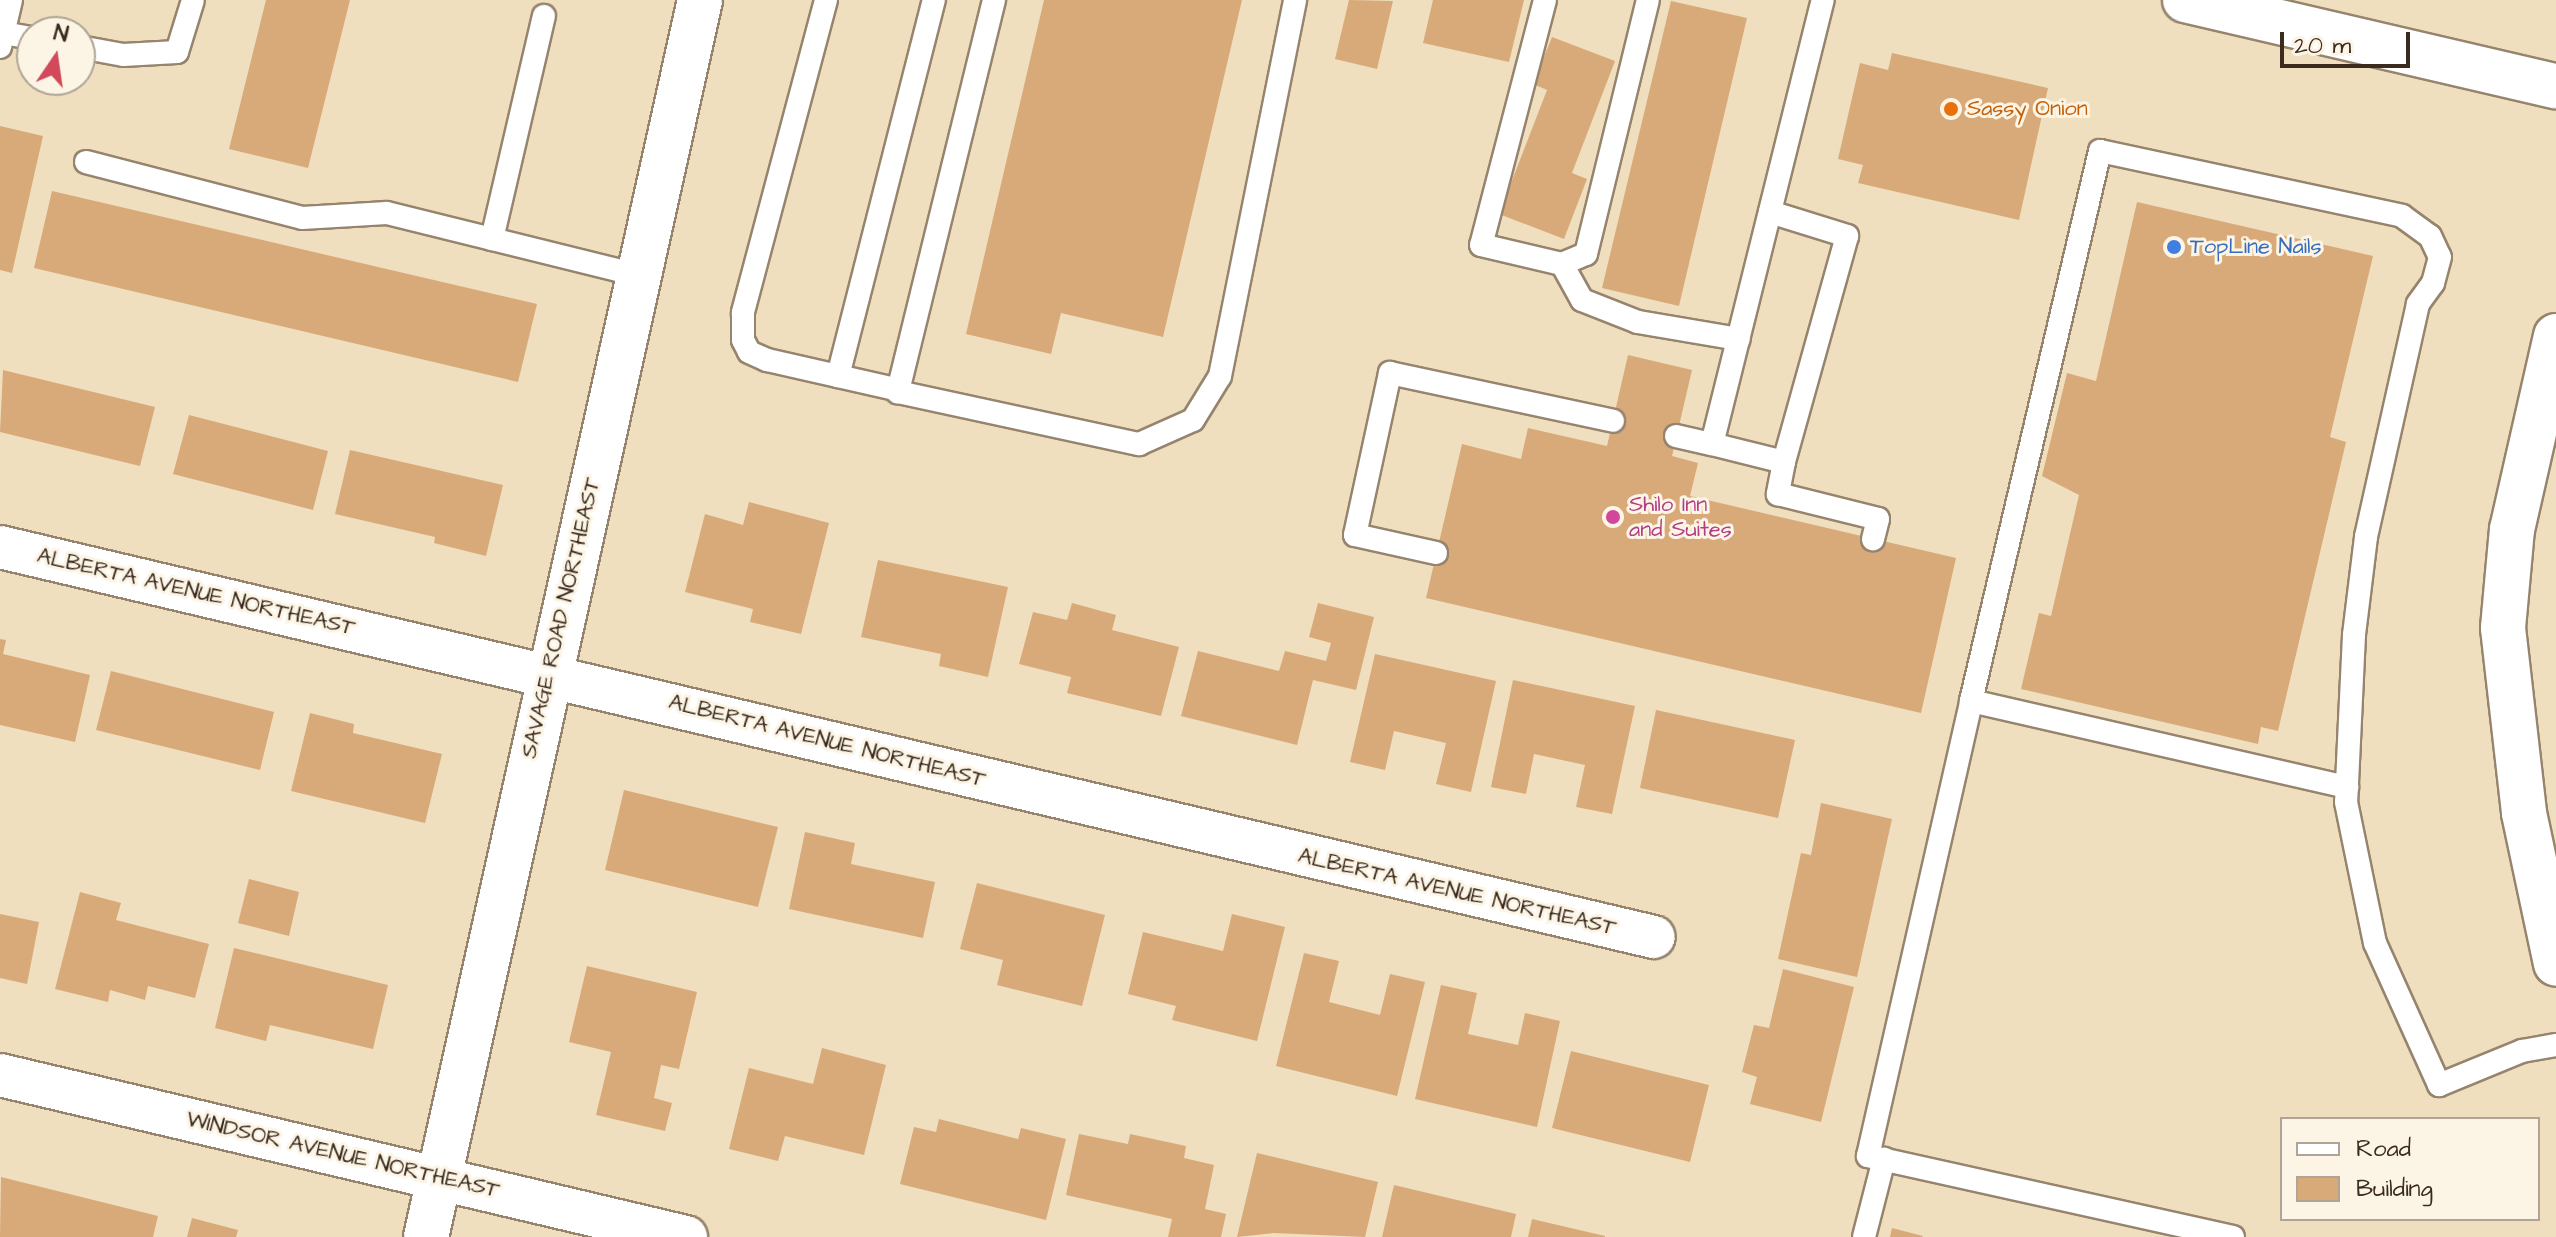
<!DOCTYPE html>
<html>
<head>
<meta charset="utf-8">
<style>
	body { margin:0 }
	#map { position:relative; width:2556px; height:1237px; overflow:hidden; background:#f0dfbe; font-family:"Architects Daughter",sans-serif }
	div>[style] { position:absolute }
	.building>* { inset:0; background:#d8aa7a }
	.roads { filter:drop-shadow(2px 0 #96846e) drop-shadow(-2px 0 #96846e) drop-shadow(0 2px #96846e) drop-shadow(0 -2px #96846e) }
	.lane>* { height:22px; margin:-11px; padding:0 11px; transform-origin:11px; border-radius:11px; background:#fff }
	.street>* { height:42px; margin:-21px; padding:0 21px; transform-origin:21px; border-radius:21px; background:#fff }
	.secondary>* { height:44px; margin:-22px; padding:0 22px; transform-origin:22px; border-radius:22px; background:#fff }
	.primary>* { height:44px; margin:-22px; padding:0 22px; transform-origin:22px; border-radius:22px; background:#fff }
	.dots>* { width:22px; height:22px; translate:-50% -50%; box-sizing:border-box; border:4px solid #fcf5e5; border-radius:50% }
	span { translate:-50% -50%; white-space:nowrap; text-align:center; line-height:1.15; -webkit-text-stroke:6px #fcf5e5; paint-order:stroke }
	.food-label { font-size:22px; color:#c56008 }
	.left { translate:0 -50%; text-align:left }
	.shop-label { font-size:22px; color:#366cbe }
	.hotel-label { font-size:22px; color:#b23c85 }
	.street-label { font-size:22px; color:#3b2a1e }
	.legend { position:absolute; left:2280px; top:1117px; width:260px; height:104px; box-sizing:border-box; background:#fcf5e5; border:2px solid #afa495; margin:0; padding:10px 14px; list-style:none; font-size:24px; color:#3b2a1e }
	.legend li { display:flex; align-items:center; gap:16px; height:40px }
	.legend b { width:40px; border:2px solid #afa495 }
	.north { position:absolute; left:16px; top:16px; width:80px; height:80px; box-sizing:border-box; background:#fcf5e5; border:2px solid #afa495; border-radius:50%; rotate:13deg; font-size:22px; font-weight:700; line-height:32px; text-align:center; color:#3b2a1e }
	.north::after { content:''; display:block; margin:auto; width:28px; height:36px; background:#d1495b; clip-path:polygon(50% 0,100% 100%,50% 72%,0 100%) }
	.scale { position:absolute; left:2280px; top:32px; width:130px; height:36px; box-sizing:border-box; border:4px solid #3b2a1e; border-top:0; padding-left:10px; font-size:24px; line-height:28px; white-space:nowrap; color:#3b2a1e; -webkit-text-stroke:6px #fcf5e5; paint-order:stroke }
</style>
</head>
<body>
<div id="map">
	<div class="building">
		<i style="clip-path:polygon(266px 0,350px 0,308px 168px,229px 149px)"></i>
		<i style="clip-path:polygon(1044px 0,1242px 0,1163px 337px,1061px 313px,1051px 354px,966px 334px)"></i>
		<i style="clip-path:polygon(1349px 0,1393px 1px,1377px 69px,1335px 59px)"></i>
		<i style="clip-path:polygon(1433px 0,1524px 0,1509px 62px,1423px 43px)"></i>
		<i style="clip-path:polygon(1671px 1px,1747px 18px,1679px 306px,1602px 288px)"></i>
		<i style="clip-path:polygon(1552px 37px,1615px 61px,1572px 173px,1587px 179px,1564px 239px,1499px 214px,1547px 90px,1533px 84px)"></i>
		<i style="clip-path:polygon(1892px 53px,2048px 88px,2019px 220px,1858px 183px,1863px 165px,1838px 159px,1860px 63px,1888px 70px)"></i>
		<i style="clip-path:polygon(0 126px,43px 136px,12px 273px,0 270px)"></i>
		<i style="clip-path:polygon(52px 191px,537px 304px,518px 382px,34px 268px)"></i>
		<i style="clip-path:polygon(2137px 202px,2373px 256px,2330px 437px,2346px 442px,2278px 731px,2261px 727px,2258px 744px,2021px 689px,2039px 613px,2051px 616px,2079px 495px,2042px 476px,2067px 373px,2096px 381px)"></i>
		<i style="clip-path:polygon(1628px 355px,1692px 370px,1672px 456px,1698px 463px,1690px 496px,1956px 558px,1921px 713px,1426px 598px,1462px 444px,1521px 459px,1528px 428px,1607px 446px)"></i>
		<i style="clip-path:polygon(3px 370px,155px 407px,140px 466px,0 432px)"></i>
		<i style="clip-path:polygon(189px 415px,328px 451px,313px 510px,173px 474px)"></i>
		<i style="clip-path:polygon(350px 450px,503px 485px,486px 556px,434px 543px,435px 537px,335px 514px)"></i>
		<i style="clip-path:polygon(749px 502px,829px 523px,801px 634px,750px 622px,753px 609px,685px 592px,705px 514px,743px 525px)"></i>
		<i style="clip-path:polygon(878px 560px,1008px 587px,988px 677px,939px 666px,941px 654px,861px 637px)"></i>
		<i style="clip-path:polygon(1072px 603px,1116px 615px,1112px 630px,1179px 647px,1161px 716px,1067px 693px,1071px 677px,1019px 664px,1033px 612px,1067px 620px)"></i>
		<i style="clip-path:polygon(1318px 603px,1374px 617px,1356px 690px,1313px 680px,1297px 745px,1181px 716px,1198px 651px,1279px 671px,1285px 651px,1326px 661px,1331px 643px,1309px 637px)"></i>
		<i style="clip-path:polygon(0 639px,6px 640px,3px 654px,90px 675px,75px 742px,0 725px)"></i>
		<i style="clip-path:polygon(1375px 654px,1496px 681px,1471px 792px,1436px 784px,1446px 743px,1394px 731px,1385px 770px,1350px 762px)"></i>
		<i style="clip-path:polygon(111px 671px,274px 712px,260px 770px,96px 730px)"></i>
		<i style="clip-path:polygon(1513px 680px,1635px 706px,1612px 814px,1576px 807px,1585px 765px,1534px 754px,1526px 794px,1491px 787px)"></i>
		<i style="clip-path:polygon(1656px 710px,1795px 740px,1778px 818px,1640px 788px)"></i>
		<i style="clip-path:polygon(310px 713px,354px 724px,353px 733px,442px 754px,425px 823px,291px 791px)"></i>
		<i style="clip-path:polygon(624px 790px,778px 827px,758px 907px,605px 870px)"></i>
		<i style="clip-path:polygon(1821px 803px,1892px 819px,1857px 977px,1778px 959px,1801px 853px,1811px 855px)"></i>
		<i style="clip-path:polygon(805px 832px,855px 843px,851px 864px,935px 882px,923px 938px,789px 909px)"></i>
		<i style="clip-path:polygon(249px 879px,299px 892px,289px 936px,238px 923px)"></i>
		<i style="clip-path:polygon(977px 883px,1105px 915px,1082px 1006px,997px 985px,1003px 960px,960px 949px)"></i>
		<i style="clip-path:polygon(80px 892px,121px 903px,116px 920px,209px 944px,195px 998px,148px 986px,145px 1000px,110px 990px,108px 1002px,55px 989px)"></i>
		<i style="clip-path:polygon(0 914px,39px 922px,27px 984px,0 978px)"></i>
		<i style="clip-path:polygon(1232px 914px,1285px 927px,1257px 1041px,1172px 1020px,1176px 1006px,1128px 994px,1143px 932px,1223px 951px)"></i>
		<i style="clip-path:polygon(234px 948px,388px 985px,373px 1049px,270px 1025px,266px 1041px,215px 1028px)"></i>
		<i style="clip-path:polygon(1304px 953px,1339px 961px,1329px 1002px,1380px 1015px,1390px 974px,1425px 982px,1397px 1096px,1276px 1066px)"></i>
		<i style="clip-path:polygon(587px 966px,697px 992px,679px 1069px,661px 1065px,654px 1098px,672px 1103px,665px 1131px,596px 1115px,611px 1052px,569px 1042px)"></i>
		<i style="clip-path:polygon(1783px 969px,1854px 987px,1821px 1122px,1750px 1104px,1757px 1077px,1742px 1072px,1754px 1025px,1769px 1028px)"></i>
		<i style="clip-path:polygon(1441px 985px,1477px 993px,1468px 1034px,1518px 1045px,1525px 1013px,1560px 1021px,1537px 1127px,1415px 1099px)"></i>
		<i style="clip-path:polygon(822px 1048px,886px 1065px,864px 1155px,785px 1136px,778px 1161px,729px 1149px,749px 1068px,813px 1084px)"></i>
		<i style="clip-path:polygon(1571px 1051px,1709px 1085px,1690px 1162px,1552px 1128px)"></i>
		<i style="clip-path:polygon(939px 1119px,1018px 1139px,1021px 1128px,1066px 1139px,1046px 1220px,900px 1184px,914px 1127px,936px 1132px)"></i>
		<i style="clip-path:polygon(1079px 1134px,1128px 1144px,1130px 1134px,1186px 1146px,1184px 1158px,1214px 1165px,1205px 1209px,1226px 1214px,1221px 1237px,1168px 1237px,1172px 1219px,1066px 1195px)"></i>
		<i style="clip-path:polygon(1257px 1153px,1378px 1182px,1365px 1237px,1274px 1233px,1237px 1237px)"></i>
		<i style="clip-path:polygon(1px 1177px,158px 1216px,153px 1237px,0 1237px)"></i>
		<i style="clip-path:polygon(1394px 1185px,1516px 1214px,1511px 1237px,1382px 1237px)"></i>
		<i style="clip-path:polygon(192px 1218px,238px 1230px,236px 1237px,187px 1237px)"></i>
		<i style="clip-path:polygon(1532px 1219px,1605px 1236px,1605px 1237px,1528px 1237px)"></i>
		<i style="clip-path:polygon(1892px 1228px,1923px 1236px,1922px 1237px,1890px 1237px)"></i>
	</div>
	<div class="roads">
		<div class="lane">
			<i style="left:826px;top:0;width:324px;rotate:104.9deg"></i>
			<i style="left:743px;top:313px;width:27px;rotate:90deg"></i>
			<i style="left:743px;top:340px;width:13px;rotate:63deg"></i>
			<i style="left:749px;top:352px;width:20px;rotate:24deg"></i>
			<i style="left:767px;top:360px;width:135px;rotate:12.8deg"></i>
			<i style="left:994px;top:0;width:404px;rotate:103.8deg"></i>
			<i style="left:898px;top:392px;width:247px;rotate:12.2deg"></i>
			<i style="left:1139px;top:444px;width:59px;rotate:-24deg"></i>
			<i style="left:1193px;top:420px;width:52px;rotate:-58.5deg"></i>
			<i style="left:1220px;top:376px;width:383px;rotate:-78.7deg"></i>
			<i style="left:1545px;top:0;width:253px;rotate:104.6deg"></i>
			<i style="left:1481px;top:245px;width:83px;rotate:13.2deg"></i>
			<i style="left:1562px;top:264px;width:26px;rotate:-23deg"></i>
			<i style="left:1586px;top:254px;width:261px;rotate:-76.3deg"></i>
			<i style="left:3px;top:33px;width:29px;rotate:10deg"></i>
			<i style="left:0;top:47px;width:48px;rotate:-76.8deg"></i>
			<i style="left:80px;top:47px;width:44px;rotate:10.5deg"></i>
			<i style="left:123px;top:55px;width:54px;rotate:-3.2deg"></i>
			<i style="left:177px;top:52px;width:54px;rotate:-72.9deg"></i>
			<i style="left:86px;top:162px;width:223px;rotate:14.5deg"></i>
			<i style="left:302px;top:218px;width:85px;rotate:-3.4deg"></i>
			<i style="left:387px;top:213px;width:259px;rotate:13.9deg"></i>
			<i style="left:1770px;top:212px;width:81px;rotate:17.3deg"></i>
			<i style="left:1847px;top:236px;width:235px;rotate:105.6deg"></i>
			<i style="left:1784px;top:462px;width:74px;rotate:-166deg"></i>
			<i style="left:1712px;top:444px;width:458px;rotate:-76deg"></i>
			<i style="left:492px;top:239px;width:229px;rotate:-76.9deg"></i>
			<i style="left:1562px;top:264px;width:41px;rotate:60.9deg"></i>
			<i style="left:1582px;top:300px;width:60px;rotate:21.4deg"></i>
			<i style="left:1638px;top:322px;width:102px;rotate:9.6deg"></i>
			<i style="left:838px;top:376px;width:388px;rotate:-75.7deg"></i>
			<i style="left:1676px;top:436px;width:37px;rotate:13deg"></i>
			<i style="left:1784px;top:462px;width:33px;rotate:101deg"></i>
			<i style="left:1778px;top:494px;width:103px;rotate:14deg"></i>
			<i style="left:1878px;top:519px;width:21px;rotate:104deg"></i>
			<i style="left:1436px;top:553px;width:83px;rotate:-167.5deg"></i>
			<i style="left:1355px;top:535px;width:166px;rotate:-77.8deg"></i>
			<i style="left:1390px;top:373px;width:228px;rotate:12.1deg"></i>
			<i style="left:1971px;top:701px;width:565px;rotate:-76.8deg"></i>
			<i style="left:2100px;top:151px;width:309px;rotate:12.1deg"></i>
			<i style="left:2402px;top:216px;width:34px;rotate:36deg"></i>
			<i style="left:2430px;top:236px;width:23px;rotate:65deg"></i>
			<i style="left:2440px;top:257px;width:27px;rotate:105deg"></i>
			<i style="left:2433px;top:283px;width:26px;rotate:126deg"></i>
			<i style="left:2418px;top:304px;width:239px;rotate:102.6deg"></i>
			<i style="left:2366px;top:537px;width:99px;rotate:97deg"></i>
			<i style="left:2354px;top:635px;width:167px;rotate:92.7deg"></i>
			<i style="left:2346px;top:802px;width:144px;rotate:78.4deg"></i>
			<i style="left:2375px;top:943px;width:156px;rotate:65.7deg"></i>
			<i style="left:2439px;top:1085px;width:90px;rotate:-22.3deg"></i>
			<i style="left:2522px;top:1051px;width:35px;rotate:-10deg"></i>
			<i style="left:1864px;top:1237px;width:81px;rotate:-75.6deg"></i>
			<i style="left:2233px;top:1237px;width:374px;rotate:-167.5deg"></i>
			<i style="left:1868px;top:1156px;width:467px;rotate:-77.2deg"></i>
			<i style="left:1971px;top:701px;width:386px;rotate:12.9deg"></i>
		</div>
		<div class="street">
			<i style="left:0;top:547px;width:1699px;rotate:13.27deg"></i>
			<i style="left:0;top:1075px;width:705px;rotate:13.29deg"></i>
		</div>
		<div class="secondary">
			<i style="left:2556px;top:336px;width:198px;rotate:102.8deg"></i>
			<i style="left:2512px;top:529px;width:99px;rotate:95.2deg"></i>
			<i style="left:2503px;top:628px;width:186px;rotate:83.5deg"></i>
			<i style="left:2524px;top:813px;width:154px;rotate:78deg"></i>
			<i style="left:426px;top:1237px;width:1267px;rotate:-77.51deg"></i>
		</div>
		<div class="primary">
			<i style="left:2185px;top:0;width:381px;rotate:13.1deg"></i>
		</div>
	</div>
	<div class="dots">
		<i style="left:1951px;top:109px;background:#e8710a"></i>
		<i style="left:2174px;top:247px;background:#3f7fe0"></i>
		<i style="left:1613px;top:517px;background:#d1479c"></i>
	</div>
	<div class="food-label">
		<span class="left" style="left:1967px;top:109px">Sassy Onion</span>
	</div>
	<div class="shop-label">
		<span class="left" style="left:2190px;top:247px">TopLine Nails</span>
	</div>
	<div class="hotel-label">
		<span class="left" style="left:1629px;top:517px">Shilo Inn<br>and Suites</span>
	</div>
	<div class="street-label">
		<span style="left:196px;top:592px;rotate:13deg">ALBERTA AVENUE NORTHEAST</span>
		<span style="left:561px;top:618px;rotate:-77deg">SAVAGE ROAD NORTHEAST</span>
		<span style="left:827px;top:741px;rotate:14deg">ALBERTA AVENUE NORTHEAST</span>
		<span style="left:1457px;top:892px;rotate:13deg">ALBERTA AVENUE NORTHEAST</span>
		<span style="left:343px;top:1155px;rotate:13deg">WINDSOR AVENUE NORTHEAST</span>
	</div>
	<ul class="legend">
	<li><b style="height:10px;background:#fff"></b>Road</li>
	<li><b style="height:22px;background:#d8aa7a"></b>Building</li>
	</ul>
	<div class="north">N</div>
	<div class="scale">20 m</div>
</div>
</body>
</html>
